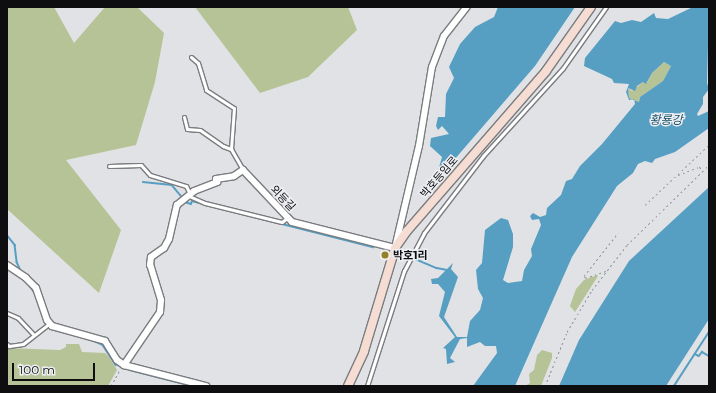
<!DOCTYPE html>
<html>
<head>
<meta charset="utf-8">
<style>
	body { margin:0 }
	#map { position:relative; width:716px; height:393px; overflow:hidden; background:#e1e2e5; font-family:Montserrat,"Noto Sans KR",sans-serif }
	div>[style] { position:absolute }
	.green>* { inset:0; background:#b5c396 }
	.water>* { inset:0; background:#569fc2 }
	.stream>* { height:1.5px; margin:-0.75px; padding:0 0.75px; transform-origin:0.75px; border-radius:0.75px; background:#569fc2 }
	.path>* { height:1px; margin-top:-0.5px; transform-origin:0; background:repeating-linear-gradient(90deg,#939496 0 2px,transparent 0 5px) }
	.roads { filter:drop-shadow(1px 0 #7b7c7f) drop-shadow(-1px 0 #7b7c7f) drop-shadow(0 1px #7b7c7f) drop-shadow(0 -1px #7b7c7f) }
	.lane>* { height:3px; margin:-1.5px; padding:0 1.5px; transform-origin:1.5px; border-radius:1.5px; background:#fff }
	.street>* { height:6px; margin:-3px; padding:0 3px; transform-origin:3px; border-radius:3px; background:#fff }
	.secondary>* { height:8px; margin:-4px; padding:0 4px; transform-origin:4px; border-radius:4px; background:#f6ddd3 }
	.dots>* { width:11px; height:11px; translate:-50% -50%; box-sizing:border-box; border:2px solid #eeeff3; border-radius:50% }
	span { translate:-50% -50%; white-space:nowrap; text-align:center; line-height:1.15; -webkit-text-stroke:3px #eeeff3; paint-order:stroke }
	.street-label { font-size:11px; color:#0e0e10 }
	.poi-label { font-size:11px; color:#0e0e10; font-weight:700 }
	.left { translate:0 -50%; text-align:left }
	.water-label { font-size:12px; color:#165069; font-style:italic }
	.frame { position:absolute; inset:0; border:8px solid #0e0e10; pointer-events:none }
	.scale { position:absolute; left:12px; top:363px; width:83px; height:18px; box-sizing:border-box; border:2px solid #0e0e10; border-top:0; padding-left:5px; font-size:12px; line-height:14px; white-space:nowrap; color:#0e0e10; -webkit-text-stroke:3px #eeeff3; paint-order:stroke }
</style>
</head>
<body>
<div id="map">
	<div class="green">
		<i style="clip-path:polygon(7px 7px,54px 7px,74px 43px,105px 7px,137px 7px,164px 33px,155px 82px,136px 145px,66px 160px,121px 230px,99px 293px,7px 209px)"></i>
		<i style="clip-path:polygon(195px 7px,348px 7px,357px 30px,308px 77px,260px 93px)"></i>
		<i style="clip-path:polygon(664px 62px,671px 66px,663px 81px,640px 97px,639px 102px,629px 98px,628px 88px,632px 91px,643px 82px,647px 83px,652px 73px)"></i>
		<i style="clip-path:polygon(597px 275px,598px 276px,575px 312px,570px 306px,576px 289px,584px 280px)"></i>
		<i style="clip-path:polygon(66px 344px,79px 344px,82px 352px,105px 353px,109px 357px,117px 370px,108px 386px,7px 386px,7px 348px,60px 350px,66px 347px)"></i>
		<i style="clip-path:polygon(542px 350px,552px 353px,552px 358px,541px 386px,525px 386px,530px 383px,529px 374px,534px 370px,537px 355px)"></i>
	</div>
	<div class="water">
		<i style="clip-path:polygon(498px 7px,575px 7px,535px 66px,442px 174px,438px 171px,442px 157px,430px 146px,431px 138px,449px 134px,442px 126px,438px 130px,436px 126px,438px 117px,445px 117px,446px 94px,454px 78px,449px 67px,460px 44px,475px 27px,494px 17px)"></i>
		<i style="clip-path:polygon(evenodd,693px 7px,709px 7px,707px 83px,709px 89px,703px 97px,703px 104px,697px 114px,698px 116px,709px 111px,709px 128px,675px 152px,655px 159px,652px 163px,645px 161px,638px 164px,633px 173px,617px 186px,572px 257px,515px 386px,473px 386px,497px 353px,496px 346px,485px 346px,480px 342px,467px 347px,467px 338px,460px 339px,450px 358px,455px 362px,447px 364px,446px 349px,443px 348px,455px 337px,439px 316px,445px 292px,438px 284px,432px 284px,431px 279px,438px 278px,453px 263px,451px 269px,458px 277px,444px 317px,457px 337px,467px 337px,470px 321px,480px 310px,483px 298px,478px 289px,476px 270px,482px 263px,485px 230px,501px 218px,508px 220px,513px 234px,513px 247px,503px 280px,508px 283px,522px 281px,524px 270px,532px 256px,531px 249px,541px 225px,539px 219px,532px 220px,530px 216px,533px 213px,540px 217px,546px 215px,547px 208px,561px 195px,566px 181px,572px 179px,580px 166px,602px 144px,635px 104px,634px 99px,629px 100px,626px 92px,629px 84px,614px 83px,612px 79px,584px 66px,585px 58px,615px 21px,621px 23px,632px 20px,641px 22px,654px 13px,656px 18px,668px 19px,693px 7px,664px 62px,671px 66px,663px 81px,640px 97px,639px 102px,629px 98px,628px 88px,635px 91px,637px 86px,643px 82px,646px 84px,652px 73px,664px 62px)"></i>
		<i style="clip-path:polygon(709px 187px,709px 319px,666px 386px,559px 386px,579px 340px,629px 261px)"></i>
	</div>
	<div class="stream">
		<i style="left:143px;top:182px;width:29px;rotate:6deg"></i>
		<i style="left:172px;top:185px;width:16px;rotate:50deg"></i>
		<i style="left:185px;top:202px;width:6px;rotate:18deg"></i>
		<i style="left:191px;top:204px;width:3px;rotate:-72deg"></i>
		<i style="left:192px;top:201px;width:187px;rotate:14.3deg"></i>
		<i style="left:7px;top:235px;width:13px;rotate:51deg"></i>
		<i style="left:15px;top:245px;width:17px;rotate:83deg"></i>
		<i style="left:17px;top:262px;width:12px;rotate:66deg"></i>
		<i style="left:413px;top:258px;width:26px;rotate:23deg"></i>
		<i style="left:437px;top:268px;width:10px;rotate:11deg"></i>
		<i style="left:30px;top:286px;width:9px;rotate:54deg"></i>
		<i style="left:52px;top:329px;width:10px;rotate:17deg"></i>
		<i style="left:92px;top:340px;width:12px;rotate:24deg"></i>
		<i style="left:103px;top:345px;width:24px;rotate:57deg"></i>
		<i style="left:695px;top:354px;width:4px;rotate:27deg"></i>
		<i style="left:699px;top:356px;width:5px;rotate:-53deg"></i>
		<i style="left:702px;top:352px;width:8px;rotate:30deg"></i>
		<i style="left:130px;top:370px;width:64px;rotate:14.5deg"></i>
		<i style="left:674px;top:386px;width:64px;rotate:-57.1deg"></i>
	</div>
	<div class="path">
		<i style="left:678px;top:175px;width:22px;rotate:-21deg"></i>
		<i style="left:699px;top:167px;width:4px;rotate:27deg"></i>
		<i style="left:645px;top:205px;width:88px;rotate:-43.2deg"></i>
		<i style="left:606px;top:271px;width:21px;rotate:161deg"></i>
		<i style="left:586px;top:278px;width:3px;rotate:-135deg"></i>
		<i style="left:584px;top:276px;width:55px;rotate:-51.7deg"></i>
		<i style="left:111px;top:386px;width:18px;rotate:-61deg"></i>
		<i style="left:545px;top:386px;width:58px;rotate:-67.8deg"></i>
		<i style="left:567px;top:332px;width:49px;rotate:-59.2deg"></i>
		<i style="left:592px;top:290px;width:57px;rotate:-52.1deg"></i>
		<i style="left:627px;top:245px;width:115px;rotate:-44.3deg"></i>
	</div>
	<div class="roads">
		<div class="lane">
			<i style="left:191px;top:57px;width:9px;rotate:41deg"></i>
			<i style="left:198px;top:63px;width:28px;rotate:73deg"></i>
			<i style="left:206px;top:90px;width:33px;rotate:33deg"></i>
			<i style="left:234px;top:108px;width:41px;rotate:94.2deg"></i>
			<i style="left:231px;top:149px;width:24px;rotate:60deg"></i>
			<i style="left:184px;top:117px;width:12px;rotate:76deg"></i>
			<i style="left:187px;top:129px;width:13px;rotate:4deg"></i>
			<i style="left:200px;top:130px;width:28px;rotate:35deg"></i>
			<i style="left:223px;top:146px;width:9px;rotate:21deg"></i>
			<i style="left:109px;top:166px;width:32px;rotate:-2deg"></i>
			<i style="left:141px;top:165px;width:13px;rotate:48deg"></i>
			<i style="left:150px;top:175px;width:38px;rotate:17deg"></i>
			<i style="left:186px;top:186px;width:9px;rotate:63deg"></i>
			<i style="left:189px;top:196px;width:17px;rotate:24deg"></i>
			<i style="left:205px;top:203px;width:79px;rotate:13.9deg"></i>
			<i style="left:282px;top:222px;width:8px;rotate:-40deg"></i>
			<i style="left:7px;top:313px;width:12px;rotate:24deg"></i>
			<i style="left:18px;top:318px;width:22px;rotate:47deg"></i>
			<i style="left:7px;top:344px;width:3px;rotate:45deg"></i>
			<i style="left:9px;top:346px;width:14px;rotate:-8deg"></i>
			<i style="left:23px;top:344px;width:34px;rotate:-38deg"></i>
			<i style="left:367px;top:386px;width:121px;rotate:-72.2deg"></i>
			<i style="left:404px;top:271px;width:43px;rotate:-62.2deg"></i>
			<i style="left:424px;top:233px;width:97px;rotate:-52.5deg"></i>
			<i style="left:483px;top:156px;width:119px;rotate:-47.7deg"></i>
			<i style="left:563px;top:68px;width:75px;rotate:-54.8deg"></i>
		</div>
		<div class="street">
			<i style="left:7px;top:265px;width:23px;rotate:34deg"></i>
			<i style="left:26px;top:278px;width:14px;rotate:45deg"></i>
			<i style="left:36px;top:288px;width:34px;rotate:71deg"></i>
			<i style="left:47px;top:320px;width:8px;rotate:50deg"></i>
			<i style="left:52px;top:326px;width:55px;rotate:15.8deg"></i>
			<i style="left:105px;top:341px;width:22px;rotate:58deg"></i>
			<i style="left:117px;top:360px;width:9px;rotate:36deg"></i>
			<i style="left:124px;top:365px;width:85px;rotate:14.4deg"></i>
			<i style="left:124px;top:365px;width:64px;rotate:-55.8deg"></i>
			<i style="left:160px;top:312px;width:12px;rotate:-85deg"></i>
			<i style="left:161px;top:300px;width:37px;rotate:-107deg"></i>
			<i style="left:150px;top:265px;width:8px;rotate:-83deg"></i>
			<i style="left:151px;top:257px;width:16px;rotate:-35deg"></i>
			<i style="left:164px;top:248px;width:10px;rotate:-61deg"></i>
			<i style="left:169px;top:239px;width:35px;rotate:-77deg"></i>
			<i style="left:177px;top:205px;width:22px;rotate:-39deg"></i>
			<i style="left:194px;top:191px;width:25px;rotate:-21deg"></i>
			<i style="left:217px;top:182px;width:3px;rotate:-108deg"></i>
			<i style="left:216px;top:179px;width:18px;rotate:-9deg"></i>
			<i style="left:234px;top:176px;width:11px;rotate:-34deg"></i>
			<i style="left:243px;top:170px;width:71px;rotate:46.7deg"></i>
			<i style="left:292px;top:222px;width:106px;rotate:14.2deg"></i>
			<i style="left:395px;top:248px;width:105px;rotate:-76.8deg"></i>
			<i style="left:419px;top:146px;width:80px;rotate:-80.7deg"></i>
			<i style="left:432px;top:67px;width:33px;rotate:-69deg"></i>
			<i style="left:444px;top:36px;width:37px;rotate:-52deg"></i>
		</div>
		<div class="secondary">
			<i style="left:348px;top:386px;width:38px;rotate:-65deg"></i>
			<i style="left:364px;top:351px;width:108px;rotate:-73.2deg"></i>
			<i style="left:395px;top:248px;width:21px;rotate:-55deg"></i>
			<i style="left:407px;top:231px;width:212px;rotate:-49deg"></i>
			<i style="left:546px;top:71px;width:78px;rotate:-54.9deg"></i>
		</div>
	</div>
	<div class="dots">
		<i style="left:385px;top:255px;background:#938027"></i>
	</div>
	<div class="street-label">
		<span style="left:439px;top:177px;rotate:-49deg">박호등임로</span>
		<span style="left:283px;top:198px;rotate:46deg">외등길</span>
	</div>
	<div class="poi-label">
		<span class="left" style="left:393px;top:255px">박호1리</span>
	</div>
	<div class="water-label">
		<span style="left:666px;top:120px">황룡강</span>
	</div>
	<div class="frame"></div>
	<div class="scale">100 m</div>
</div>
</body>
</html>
